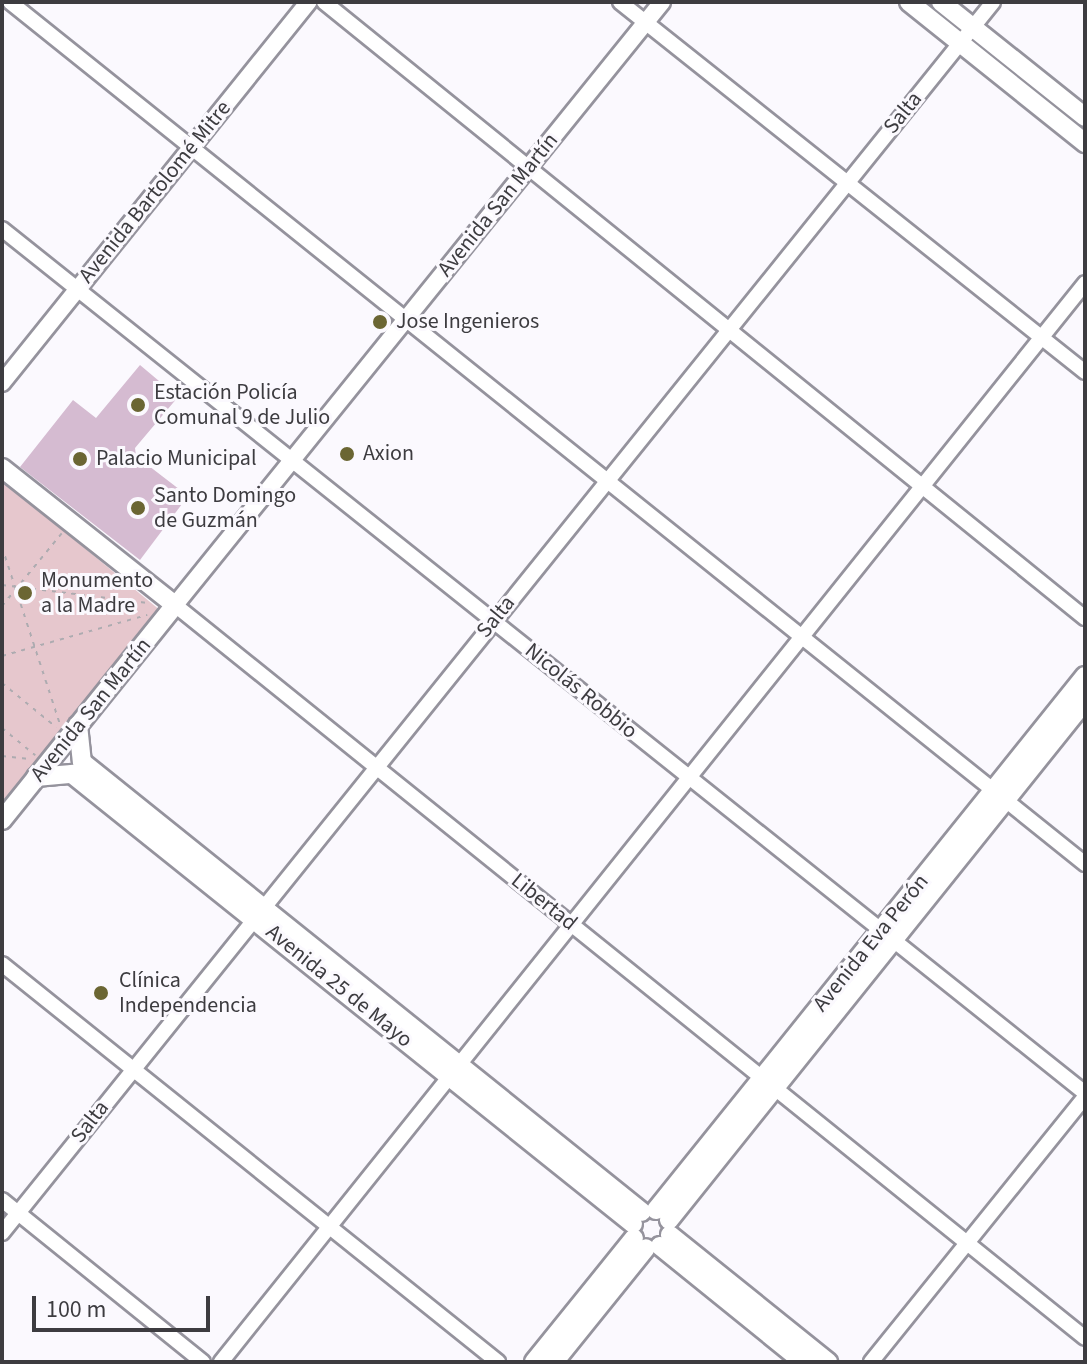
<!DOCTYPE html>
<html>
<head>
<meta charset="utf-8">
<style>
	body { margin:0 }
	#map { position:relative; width:1087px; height:1364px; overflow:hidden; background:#fbf9fe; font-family:"Source Sans 3",sans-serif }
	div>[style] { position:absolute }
	.green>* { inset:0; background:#e6c7cd }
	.building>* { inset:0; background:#d5bbd1 }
	.path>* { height:2px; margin-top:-1px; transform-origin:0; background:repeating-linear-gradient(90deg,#adabb0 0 4px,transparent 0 10px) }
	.roads { filter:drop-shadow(2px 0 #95939d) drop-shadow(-2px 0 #95939d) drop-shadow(0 2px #95939d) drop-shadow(0 -2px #95939d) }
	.minor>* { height:14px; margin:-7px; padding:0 7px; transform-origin:7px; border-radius:7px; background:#fff }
	.tertiary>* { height:16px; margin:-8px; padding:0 8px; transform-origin:8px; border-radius:8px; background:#fff }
	.secondary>* { height:18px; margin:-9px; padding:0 9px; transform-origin:9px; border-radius:9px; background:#fff }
	.dots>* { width:22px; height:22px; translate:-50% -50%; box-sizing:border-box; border:4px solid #fbf9fe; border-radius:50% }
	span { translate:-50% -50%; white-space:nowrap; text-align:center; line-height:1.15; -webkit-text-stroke:6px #fbf9fe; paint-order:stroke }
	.street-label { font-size:22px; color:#3d3c40 }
	.poi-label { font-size:22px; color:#3d3c40 }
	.left { translate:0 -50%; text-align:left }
	.frame { position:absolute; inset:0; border:4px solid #3d3c40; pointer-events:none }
	.scale { position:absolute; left:32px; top:1296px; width:178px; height:36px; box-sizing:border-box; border:4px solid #3d3c40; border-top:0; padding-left:10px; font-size:24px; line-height:28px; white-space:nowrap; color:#3d3c40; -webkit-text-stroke:6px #fbf9fe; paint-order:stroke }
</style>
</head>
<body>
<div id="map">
	<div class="green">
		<i style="clip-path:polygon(2px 480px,161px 611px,2px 809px)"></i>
	</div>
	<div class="building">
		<i style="clip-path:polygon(140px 365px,178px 397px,135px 448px,136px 456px,188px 496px,140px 560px,20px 467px,73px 400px,96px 418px)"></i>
	</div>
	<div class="path">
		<i style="left:2px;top:547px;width:186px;rotate:71.9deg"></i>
		<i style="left:2px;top:585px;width:147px;rotate:7deg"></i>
		<i style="left:2px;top:606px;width:94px;rotate:-50.6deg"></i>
		<i style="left:2px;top:656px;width:151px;rotate:-15.8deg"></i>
		<i style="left:2px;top:683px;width:70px;rotate:39.2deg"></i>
		<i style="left:2px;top:728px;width:43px;rotate:39.3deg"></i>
		<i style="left:2px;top:756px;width:30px;rotate:6deg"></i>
	</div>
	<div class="roads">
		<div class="minor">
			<i style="left:10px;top:2px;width:1378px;rotate:38.72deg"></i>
			<i style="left:324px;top:2px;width:979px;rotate:38.99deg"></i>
			<i style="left:620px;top:2px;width:594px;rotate:38.51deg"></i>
			<i style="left:2px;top:229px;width:1385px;rotate:38.58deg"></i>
			<i style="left:175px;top:605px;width:1168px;rotate:38.85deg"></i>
			<i style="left:2px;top:964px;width:636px;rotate:38.74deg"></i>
			<i style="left:2px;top:1200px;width:258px;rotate:38.9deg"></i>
			<i style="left:2px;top:1233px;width:1580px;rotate:-51.16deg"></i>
			<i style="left:221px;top:1362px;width:1382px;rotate:-51.31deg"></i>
			<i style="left:871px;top:1362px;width:341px;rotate:-51.1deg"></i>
		</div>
		<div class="tertiary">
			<i style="left:2px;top:383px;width:489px;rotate:-51.2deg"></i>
			<i style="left:175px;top:605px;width:775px;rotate:-51.07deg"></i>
		</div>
		<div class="secondary">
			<i style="left:909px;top:2px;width:226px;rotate:38.7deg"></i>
			<i style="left:941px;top:2px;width:184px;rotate:38.6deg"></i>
			<i style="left:2px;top:468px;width:221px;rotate:38.4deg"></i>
			<i style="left:175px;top:605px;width:276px;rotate:128.8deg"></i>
			<i style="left:78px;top:725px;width:37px;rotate:84deg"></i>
			<i style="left:82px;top:762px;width:718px;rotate:38.78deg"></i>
			<i style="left:36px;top:777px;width:36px;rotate:-5deg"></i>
			<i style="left:72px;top:774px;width:719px;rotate:38.73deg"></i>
			<i style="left:656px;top:1210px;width:685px;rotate:-51.22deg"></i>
			<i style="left:669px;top:1220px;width:665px;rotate:-51.29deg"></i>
			<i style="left:670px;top:1235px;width:203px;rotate:38.8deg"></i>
			<i style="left:660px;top:1246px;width:184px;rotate:39deg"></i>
			<i style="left:534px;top:1362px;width:159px;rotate:-51.1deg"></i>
			<i style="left:554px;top:1362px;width:146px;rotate:-51.1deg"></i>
		</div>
	</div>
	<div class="dots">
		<i style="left:380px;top:322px;background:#6b6633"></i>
		<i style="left:138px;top:405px;background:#6b6633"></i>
		<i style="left:347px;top:454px;background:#6b6633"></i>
		<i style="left:80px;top:459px;background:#6b6633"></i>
		<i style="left:138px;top:508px;background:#6b6633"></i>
		<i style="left:25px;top:593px;background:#6b6633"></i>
		<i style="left:101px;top:993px;background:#6b6633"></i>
	</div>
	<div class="street-label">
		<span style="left:903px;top:113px;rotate:-51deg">Salta</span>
		<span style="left:155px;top:192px;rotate:-51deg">Avenida Bartolomé Mitre</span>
		<span style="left:498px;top:205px;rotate:-51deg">Avenida San Martín</span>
		<span style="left:496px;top:617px;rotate:-51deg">Salta</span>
		<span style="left:581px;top:691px;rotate:39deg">Nicolás Robbio</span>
		<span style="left:91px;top:710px;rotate:-51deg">Avenida San Martín</span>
		<span style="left:544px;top:902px;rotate:39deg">Libertad</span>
		<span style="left:871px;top:943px;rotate:-51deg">Avenida Eva Perón</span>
		<span style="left:339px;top:986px;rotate:39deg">Avenida 25 de Mayo</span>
		<span style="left:90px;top:1122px;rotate:-52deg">Salta</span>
	</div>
	<div class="poi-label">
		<span class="left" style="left:396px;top:322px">Jose Ingenieros</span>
		<span class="left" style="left:154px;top:405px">Estación Policía<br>Comunal 9 de Julio</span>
		<span class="left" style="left:363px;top:454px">Axion</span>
		<span class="left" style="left:96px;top:459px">Palacio Municipal</span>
		<span class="left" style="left:154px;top:508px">Santo Domingo<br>de Guzmán</span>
		<span class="left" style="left:41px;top:593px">Monumento<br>a la Madre</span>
		<span class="left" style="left:119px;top:993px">Clínica<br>Independencia</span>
	</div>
	<div class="frame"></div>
	<div class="scale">100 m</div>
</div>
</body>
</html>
